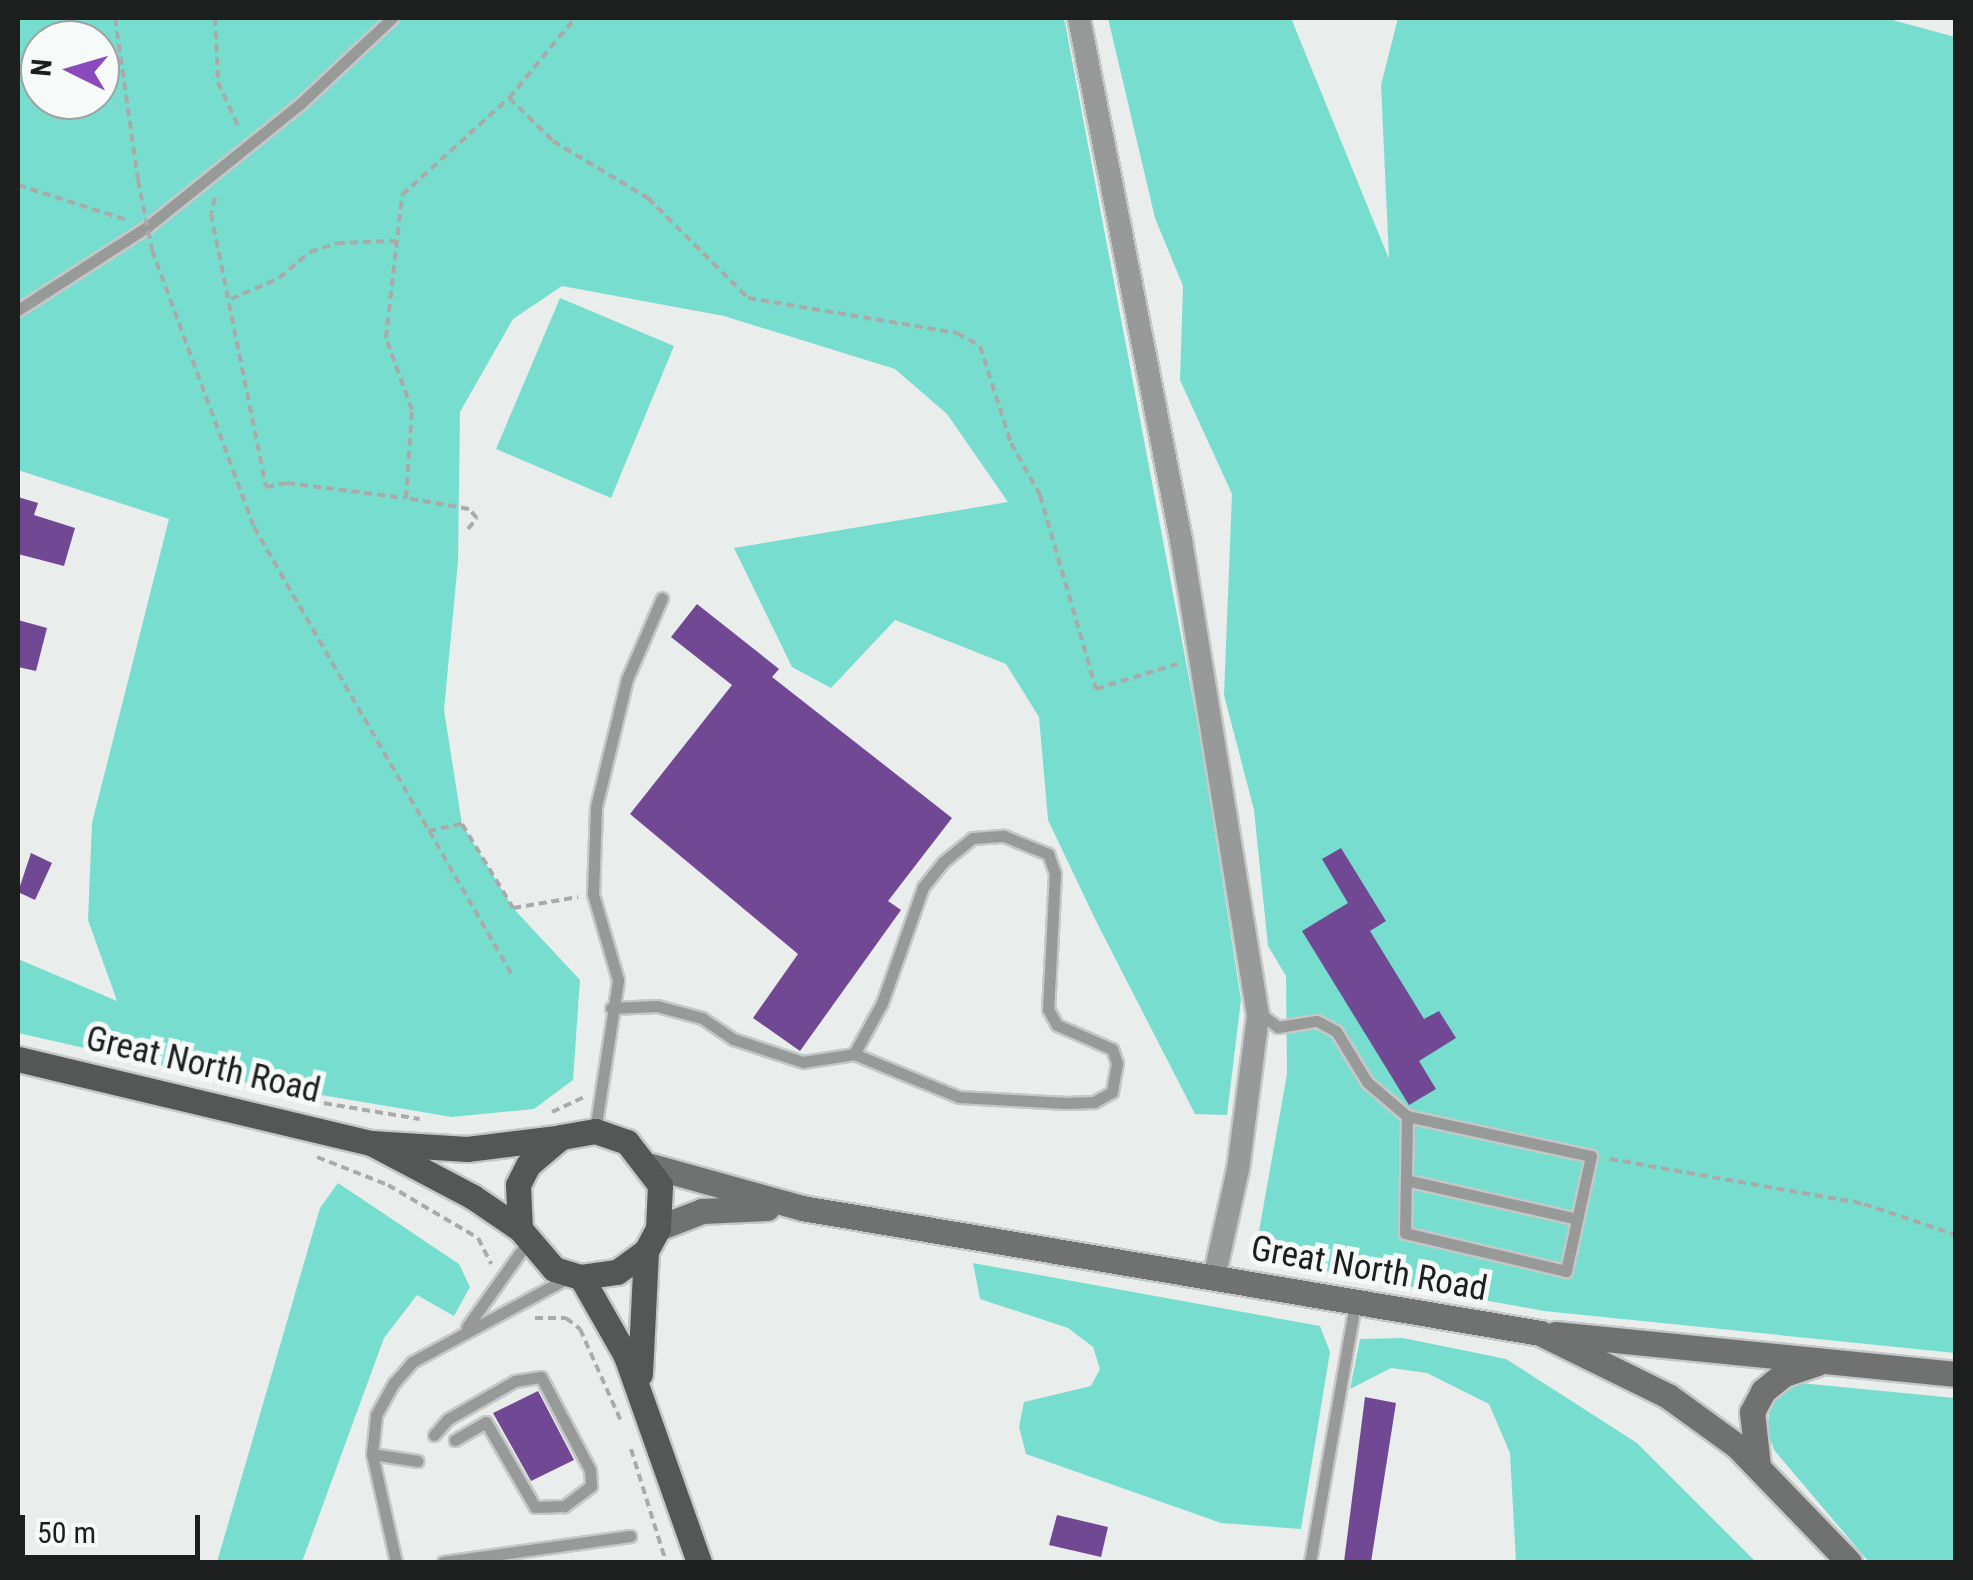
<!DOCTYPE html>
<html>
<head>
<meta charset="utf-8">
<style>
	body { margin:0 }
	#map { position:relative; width:1973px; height:1580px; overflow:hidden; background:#e9edec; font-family:"Roboto Condensed",sans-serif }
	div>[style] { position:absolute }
	.green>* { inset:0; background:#77decf }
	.building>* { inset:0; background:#714893 }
	.path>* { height:4px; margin-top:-2px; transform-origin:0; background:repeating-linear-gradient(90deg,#a8abaa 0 8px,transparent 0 13px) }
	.roads { filter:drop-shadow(2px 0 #c4c8c7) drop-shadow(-2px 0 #c4c8c7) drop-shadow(0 2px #c4c8c7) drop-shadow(0 -2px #c4c8c7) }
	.lane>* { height:11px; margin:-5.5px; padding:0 5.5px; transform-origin:5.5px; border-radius:5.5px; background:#989999 }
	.street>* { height:22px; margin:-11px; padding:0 11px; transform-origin:11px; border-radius:11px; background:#989999 }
	.secondary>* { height:25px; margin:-12.5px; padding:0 12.5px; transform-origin:12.5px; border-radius:12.5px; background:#707272 }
	.primary>* { height:25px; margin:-12.5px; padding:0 12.5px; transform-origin:12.5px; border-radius:12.5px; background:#545756 }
	.path-bridge>* { height:4px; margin-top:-2px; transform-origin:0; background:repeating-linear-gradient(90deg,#a8abaa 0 8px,transparent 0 13px) }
	span { translate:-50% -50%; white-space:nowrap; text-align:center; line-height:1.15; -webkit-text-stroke:10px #f6faf9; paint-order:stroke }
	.street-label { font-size:35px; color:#1d1f1e }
	.frame { position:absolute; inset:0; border:20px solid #1d1f1e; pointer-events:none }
	.north { position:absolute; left:20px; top:20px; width:100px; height:100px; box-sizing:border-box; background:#f6faf9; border:2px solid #9fa2a1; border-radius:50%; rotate:275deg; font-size:28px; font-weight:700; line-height:40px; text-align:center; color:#1d1f1e }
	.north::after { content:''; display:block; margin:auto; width:35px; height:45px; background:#8b49be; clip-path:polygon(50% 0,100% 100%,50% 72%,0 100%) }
	.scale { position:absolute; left:20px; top:1515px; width:180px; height:45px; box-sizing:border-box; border:5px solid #1d1f1e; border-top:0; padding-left:12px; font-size:30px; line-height:35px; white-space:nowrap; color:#1d1f1e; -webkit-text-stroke:8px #f6faf9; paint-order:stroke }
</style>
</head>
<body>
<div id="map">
	<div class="green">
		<i style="clip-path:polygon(evenodd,18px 18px,1064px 18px,1200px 736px,1241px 1000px,1227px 1115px,1195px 1114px,1096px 921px,1048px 820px,1039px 717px,1006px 664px,895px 620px,831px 688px,792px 667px,734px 548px,1008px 502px,947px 414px,895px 369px,724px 316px,562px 286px,513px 319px,460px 412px,458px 561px,444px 710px,462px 824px,513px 908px,580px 980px,573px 1080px,534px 1109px,452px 1117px,213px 1077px,18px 1033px,18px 959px,117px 1001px,88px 920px,92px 823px,169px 519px,18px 470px,18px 18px,40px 40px,100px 40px,100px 100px,40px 100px,40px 40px)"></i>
		<i style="clip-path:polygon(1108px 18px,1291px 18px,1389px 259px,1381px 85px,1398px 18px,1885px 18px,1955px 37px,1955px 1353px,1544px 1311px,1276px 1262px,1258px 1237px,1287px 1074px,1286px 976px,1268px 946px,1254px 810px,1224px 695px,1232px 494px,1180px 380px,1183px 286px,1155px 218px)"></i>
		<i style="clip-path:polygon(560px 298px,674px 346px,611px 498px,496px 449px)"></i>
		<i style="clip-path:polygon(338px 1183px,459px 1264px,470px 1287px,454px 1316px,417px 1295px,384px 1338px,302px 1562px,217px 1562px,320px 1208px)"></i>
		<i style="clip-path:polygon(973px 1263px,1320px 1326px,1330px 1352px,1301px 1529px,1221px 1523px,1026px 1454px,1019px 1427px,1024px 1402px,1091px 1386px,1100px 1369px,1093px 1347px,1068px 1328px,980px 1299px)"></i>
		<i style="clip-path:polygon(1403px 1338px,1506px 1359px,1637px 1443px,1756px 1562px,1516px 1562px,1510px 1453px,1489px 1404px,1427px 1373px,1391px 1368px,1350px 1389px,1360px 1339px)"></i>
		<i style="clip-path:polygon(1790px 1382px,1955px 1398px,1955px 1562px,1869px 1562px,1774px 1450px,1767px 1430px,1770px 1406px)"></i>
	</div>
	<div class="building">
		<i style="clip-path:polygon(18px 497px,38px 503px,34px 515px,75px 528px,64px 566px,18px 554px)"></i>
		<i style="clip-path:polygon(697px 604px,779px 669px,772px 677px,952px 818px,888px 901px,901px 910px,800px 1051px,753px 1018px,798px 954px,630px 814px,732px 685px,671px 637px)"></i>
		<i style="clip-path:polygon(18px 620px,47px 628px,36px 671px,18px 667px)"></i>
		<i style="clip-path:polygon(1341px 848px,1386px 921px,1370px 931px,1424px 1019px,1439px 1011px,1456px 1038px,1419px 1061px,1436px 1089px,1409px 1105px,1302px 931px,1348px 903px,1322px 859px)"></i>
		<i style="clip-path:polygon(31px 853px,52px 863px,35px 900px,18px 892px)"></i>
		<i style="clip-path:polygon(538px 1391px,574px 1460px,531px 1481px,493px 1413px)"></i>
		<i style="clip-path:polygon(1365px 1397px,1396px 1403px,1371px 1562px,1344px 1562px)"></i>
		<i style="clip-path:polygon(1057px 1515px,1108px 1527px,1101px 1557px,1049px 1545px)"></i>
	</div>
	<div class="path">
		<i style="left:115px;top:18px;width:164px;rotate:81.9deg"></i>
		<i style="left:215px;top:18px;width:64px;rotate:87.3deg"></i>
		<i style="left:218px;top:82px;width:51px;rotate:65.5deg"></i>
		<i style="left:509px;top:98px;width:104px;rotate:-50.5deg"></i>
		<i style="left:18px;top:185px;width:114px;rotate:17.8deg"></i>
		<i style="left:215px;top:198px;width:16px;rotate:104deg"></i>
		<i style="left:211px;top:214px;width:278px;rotate:78.6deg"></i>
		<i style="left:266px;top:487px;width:21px;rotate:-11deg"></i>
		<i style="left:287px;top:483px;width:119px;rotate:7.2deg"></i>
		<i style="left:152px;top:250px;width:295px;rotate:69.8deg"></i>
		<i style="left:254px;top:527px;width:515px;rotate:60.05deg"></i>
		<i style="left:231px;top:299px;width:52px;rotate:-23.6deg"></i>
		<i style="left:279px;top:278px;width:40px;rotate:-40deg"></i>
		<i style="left:310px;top:252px;width:28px;rotate:-18deg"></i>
		<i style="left:337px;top:243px;width:59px;rotate:-1.9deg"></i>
		<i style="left:468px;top:529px;width:14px;rotate:-51deg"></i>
		<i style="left:477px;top:518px;width:12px;rotate:-132deg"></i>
		<i style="left:469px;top:509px;width:64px;rotate:-170.1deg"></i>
		<i style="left:406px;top:498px;width:88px;rotate:-86.1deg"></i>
		<i style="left:412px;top:410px;width:77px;rotate:-109.9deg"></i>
		<i style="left:386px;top:338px;width:144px;rotate:-83.6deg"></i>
		<i style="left:402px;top:195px;width:144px;rotate:-42.2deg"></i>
		<i style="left:509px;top:98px;width:62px;rotate:44.3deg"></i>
		<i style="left:553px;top:141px;width:111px;rotate:31deg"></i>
		<i style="left:648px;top:198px;width:141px;rotate:45deg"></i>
		<i style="left:748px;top:298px;width:212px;rotate:9.5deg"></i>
		<i style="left:957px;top:333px;width:26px;rotate:29deg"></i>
		<i style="left:980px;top:346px;width:102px;rotate:72.3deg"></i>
		<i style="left:1011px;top:443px;width:60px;rotate:60.9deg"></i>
		<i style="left:1040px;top:495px;width:202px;rotate:73.9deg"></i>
		<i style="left:1096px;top:689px;width:85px;rotate:-17.2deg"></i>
		<i style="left:428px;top:831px;width:35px;rotate:-12deg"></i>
		<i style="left:462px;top:824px;width:98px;rotate:58.7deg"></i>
		<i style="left:513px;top:908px;width:66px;rotate:-9.6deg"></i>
		<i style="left:311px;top:1101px;width:110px;rotate:9.4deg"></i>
		<i style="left:552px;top:1112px;width:35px;rotate:-25deg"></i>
		<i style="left:317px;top:1157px;width:76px;rotate:21.5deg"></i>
		<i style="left:388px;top:1185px;width:104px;rotate:30.5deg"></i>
		<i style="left:478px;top:1238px;width:29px;rotate:63deg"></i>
		<i style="left:1610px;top:1159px;width:258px;rotate:10deg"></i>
		<i style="left:1864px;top:1204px;width:97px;rotate:18.6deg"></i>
		<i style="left:535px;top:1318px;width:31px"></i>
		<i style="left:566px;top:1318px;width:18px;rotate:38deg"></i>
		<i style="left:580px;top:1329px;width:101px;rotate:66deg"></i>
		<i style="left:631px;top:1449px;width:118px;rotate:72.8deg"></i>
	</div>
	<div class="roads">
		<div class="lane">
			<i style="left:18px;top:310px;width:153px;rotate:-32.8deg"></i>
			<i style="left:147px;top:227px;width:196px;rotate:-38.8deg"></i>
			<i style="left:300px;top:104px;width:126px;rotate:-43.1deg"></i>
			<i style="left:611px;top:1008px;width:46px;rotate:-2.5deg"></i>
			<i style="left:657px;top:1006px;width:47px;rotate:14.9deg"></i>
			<i style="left:702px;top:1018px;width:37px;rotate:34deg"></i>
			<i style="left:733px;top:1039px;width:74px;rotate:18.2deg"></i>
			<i style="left:803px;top:1062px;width:52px;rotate:-8.9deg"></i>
			<i style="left:854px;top:1054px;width:58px;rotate:-61.2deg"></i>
			<i style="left:882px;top:1003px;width:123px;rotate:-70.5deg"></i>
			<i style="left:923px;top:887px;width:32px;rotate:-51deg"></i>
			<i style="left:943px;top:862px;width:38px;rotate:-39deg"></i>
			<i style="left:973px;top:838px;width:31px;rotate:-4deg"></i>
			<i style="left:1004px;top:836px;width:48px;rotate:22.2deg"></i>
			<i style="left:1048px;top:854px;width:20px;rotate:70deg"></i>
			<i style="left:1055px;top:873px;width:136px;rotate:92.9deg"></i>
			<i style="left:1048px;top:1009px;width:18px;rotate:61deg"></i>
			<i style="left:1057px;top:1025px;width:60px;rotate:23.6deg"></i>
			<i style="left:1112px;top:1049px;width:15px;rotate:70deg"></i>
			<i style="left:1117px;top:1063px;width:29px;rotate:100deg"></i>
			<i style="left:1112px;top:1092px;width:21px;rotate:151deg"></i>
			<i style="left:1094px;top:1102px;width:28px;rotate:178deg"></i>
			<i style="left:1066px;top:1103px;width:107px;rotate:-176.8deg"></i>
			<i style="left:959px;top:1097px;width:113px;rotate:-157.7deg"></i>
			<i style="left:1262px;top:1015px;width:20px;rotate:37deg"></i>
			<i style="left:1278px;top:1027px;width:39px;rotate:-9deg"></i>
			<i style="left:1317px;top:1021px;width:21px;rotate:28deg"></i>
			<i style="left:1336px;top:1031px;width:60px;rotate:58.7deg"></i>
			<i style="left:1367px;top:1082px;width:52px;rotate:40.4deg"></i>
			<i style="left:1407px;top:1116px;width:188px;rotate:12.3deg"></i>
			<i style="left:1591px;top:1156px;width:118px;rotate:102.3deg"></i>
			<i style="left:1566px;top:1271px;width:165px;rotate:-166.7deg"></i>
			<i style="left:1405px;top:1233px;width:117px;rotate:-89deg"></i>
			<i style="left:595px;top:1131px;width:153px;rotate:-81.3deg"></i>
			<i style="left:618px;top:980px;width:90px;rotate:-106.2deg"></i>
			<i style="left:593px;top:894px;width:87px;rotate:-88deg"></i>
			<i style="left:596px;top:807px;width:132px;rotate:-76.4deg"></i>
			<i style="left:627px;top:679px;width:88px;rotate:-66.6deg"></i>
			<i style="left:1406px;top:1180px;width:175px;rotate:12.8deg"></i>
			<i style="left:467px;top:1327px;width:103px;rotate:-54.5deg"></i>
			<i style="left:434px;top:1435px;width:21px;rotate:-49deg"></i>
			<i style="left:448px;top:1419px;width:77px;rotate:-29.6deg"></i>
			<i style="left:515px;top:1381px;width:26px;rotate:-9deg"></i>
			<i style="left:541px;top:1377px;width:105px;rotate:62.2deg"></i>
			<i style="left:590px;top:1470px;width:16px;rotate:86deg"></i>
			<i style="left:591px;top:1486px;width:34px;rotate:143deg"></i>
			<i style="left:564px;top:1506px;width:29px;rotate:178deg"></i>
			<i style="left:535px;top:1507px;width:98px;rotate:-120deg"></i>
			<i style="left:486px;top:1422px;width:36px;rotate:150deg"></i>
			<i style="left:372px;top:1454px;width:46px;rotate:8.8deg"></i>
			<i style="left:396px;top:1562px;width:111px;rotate:-102.5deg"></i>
			<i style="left:372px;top:1454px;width:39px;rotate:-84deg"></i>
			<i style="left:376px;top:1415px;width:37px;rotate:-61deg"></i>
			<i style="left:394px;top:1383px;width:28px;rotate:-49deg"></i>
			<i style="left:412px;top:1362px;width:181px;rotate:-28.4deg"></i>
			<i style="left:443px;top:1562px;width:189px;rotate:-7.9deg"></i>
			<i style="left:1310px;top:1562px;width:262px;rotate:-80.1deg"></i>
		</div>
		<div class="street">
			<i style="left:1079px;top:18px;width:532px;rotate:78.94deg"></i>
			<i style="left:1181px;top:540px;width:482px;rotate:80.8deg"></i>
			<i style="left:1258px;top:1016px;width:154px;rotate:97.4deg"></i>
			<i style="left:1238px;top:1169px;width:112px;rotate:102.4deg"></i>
		</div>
		<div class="secondary">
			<i style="left:651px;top:1166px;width:157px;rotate:15.5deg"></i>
			<i style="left:802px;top:1208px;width:749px;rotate:9.61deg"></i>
			<i style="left:1540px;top:1333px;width:143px;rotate:26.2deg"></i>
			<i style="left:1668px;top:1396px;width:85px;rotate:35.9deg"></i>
			<i style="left:1737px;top:1446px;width:161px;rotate:46deg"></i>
			<i style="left:658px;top:1228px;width:47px;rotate:-21.1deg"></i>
			<i style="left:702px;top:1211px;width:65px;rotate:-2.6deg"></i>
			<i style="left:1555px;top:1334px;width:403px;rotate:5.7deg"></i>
			<i style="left:1758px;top:1466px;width:54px;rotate:-96.3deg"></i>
			<i style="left:1752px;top:1412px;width:24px;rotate:-62deg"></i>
			<i style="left:1763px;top:1391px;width:27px;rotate:-39deg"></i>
			<i style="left:1784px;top:1374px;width:35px;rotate:-18deg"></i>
		</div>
		<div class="primary">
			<i style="left:18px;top:1059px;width:363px;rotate:13.4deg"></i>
			<i style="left:371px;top:1143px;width:96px;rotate:3.6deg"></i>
			<i style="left:467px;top:1149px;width:90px;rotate:-7deg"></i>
			<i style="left:371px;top:1143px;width:115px;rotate:27.9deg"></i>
			<i style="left:473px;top:1197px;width:57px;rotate:34.2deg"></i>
			<i style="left:520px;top:1229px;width:52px;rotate:49.6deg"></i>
			<i style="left:554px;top:1269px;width:28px;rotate:17deg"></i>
			<i style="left:581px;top:1277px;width:36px;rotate:-8deg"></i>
			<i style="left:617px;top:1272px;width:36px;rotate:-36deg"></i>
			<i style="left:646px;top:1251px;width:26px;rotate:-62deg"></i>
			<i style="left:658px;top:1228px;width:43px;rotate:-87.3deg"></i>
			<i style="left:660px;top:1185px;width:54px;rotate:-127.5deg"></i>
			<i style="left:627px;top:1142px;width:34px;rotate:-161deg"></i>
			<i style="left:595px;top:1131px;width:35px;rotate:170deg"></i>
			<i style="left:561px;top:1137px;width:43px;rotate:139.7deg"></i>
			<i style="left:528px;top:1165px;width:22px;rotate:117deg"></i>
			<i style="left:518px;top:1185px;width:44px;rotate:87.4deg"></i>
			<i style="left:581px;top:1277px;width:91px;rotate:60.3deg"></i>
			<i style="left:626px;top:1356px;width:219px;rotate:70.5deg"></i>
			<i style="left:640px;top:1374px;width:123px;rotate:-87.2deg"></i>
		</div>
	</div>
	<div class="path-bridge">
		<i style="left:138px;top:180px;width:71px;rotate:78.7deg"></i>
	</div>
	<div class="street-label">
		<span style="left:203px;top:1065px;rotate:13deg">Great North Road</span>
		<span style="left:1369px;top:1269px;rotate:10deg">Great North Road</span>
	</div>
	<div class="frame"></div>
	<div class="north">N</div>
	<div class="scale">50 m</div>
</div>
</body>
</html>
